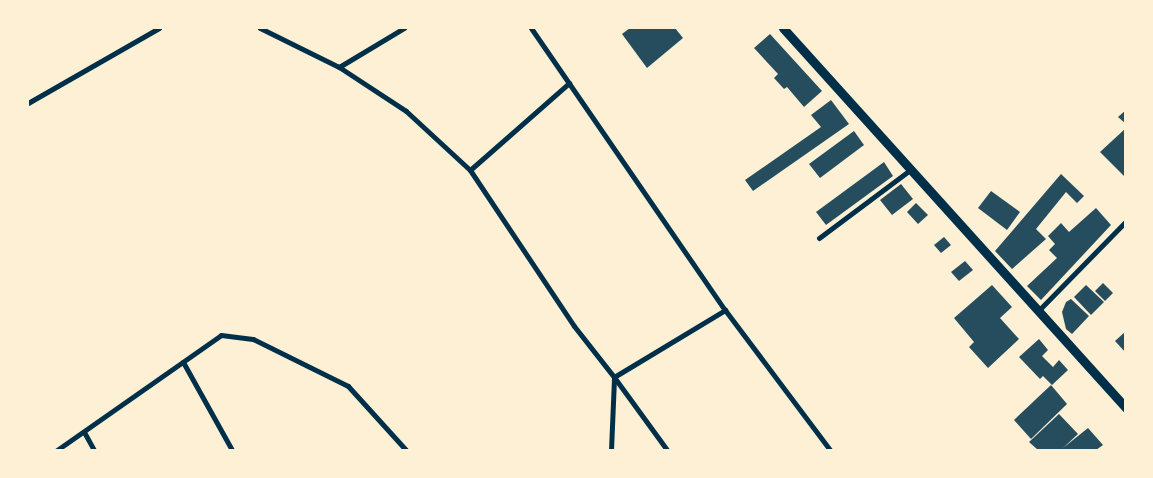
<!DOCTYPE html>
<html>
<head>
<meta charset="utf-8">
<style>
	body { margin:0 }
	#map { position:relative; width:1153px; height:478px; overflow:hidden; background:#fdf0d5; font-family:"Open Sans",sans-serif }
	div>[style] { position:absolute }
	.building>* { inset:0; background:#264d5e }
	.minor>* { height:5px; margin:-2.5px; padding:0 2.5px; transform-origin:2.5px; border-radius:2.5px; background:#003049 }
	.tertiary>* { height:9px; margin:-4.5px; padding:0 4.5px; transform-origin:4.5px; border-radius:4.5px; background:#003049 }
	span { translate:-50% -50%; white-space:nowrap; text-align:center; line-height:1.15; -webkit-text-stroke:4px #fdf0d5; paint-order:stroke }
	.frame { position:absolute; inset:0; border:29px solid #fdf0d5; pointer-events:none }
</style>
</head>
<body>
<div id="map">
	<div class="building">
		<i style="clip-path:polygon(630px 28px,675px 28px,683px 38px,647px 68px,622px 34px)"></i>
		<i style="clip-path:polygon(770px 34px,822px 91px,804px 107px,787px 87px,784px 89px,774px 78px,778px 74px,754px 48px)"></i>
		<i style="clip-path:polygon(831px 100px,849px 124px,753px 191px,745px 180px,821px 127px,811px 115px)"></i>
		<i style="clip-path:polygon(1126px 110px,1126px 124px,1118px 117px)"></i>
		<i style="clip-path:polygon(1126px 128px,1126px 178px,1100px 152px)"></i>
		<i style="clip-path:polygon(854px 131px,864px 145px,820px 178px,809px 164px)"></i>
		<i style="clip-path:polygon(884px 162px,893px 176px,826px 225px,816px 212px)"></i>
		<i style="clip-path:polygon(1061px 174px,1084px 196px,1077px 203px,1066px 192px,1036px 229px,1046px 239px,1012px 269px,995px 251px)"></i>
		<i style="clip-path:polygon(901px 184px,913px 199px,892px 215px,880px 200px)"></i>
		<i style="clip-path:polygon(991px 191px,1020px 212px,1007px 230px,978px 208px)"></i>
		<i style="clip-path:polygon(916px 203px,928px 215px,918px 224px,907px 212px)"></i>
		<i style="clip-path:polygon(1096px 208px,1111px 225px,1041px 300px,1027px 286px,1057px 258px,1049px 250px,1055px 244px,1048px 236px,1061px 223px,1069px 232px)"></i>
		<i style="clip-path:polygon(944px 237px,951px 245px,941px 253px,934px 245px)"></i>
		<i style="clip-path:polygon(965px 261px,973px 270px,959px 281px,951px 272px)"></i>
		<i style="clip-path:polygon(1103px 283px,1113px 293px,1105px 301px,1095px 291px)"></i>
		<i style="clip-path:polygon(992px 285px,1012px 307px,1000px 318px,1019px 339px,988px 368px,969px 347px,974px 342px,954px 318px)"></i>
		<i style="clip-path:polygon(1086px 285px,1104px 302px,1091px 315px,1074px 297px)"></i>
		<i style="clip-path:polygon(1071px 299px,1089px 316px,1072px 334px,1066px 329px,1062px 312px,1066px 302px)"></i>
		<i style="clip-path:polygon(1126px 331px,1126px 353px,1115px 341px)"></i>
		<i style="clip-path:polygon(1039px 339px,1048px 350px,1042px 356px,1053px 367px,1059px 360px,1068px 370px,1052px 385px,1043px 376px,1040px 379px,1019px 357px)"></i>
		<i style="clip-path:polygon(1051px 385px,1067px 404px,1031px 439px,1014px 420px)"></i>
		<i style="clip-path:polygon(1059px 414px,1078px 434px,1063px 448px,1088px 428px,1103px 445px,1096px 450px,1038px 450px,1029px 442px)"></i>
	</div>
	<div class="minor">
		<i style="left:260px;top:28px;width:88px;rotate:26.3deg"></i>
		<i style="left:339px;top:67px;width:80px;rotate:33.3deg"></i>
		<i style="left:406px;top:111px;width:87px;rotate:42.7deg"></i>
		<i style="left:470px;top:170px;width:187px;rotate:56.3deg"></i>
		<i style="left:574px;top:326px;width:65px;rotate:51.9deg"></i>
		<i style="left:614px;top:377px;width:90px;rotate:54deg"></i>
		<i style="left:531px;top:28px;width:342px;rotate:55.5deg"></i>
		<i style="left:725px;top:310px;width:175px;rotate:53.1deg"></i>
		<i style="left:339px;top:67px;width:76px;rotate:-31deg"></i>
		<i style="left:28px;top:103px;width:151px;rotate:-29.8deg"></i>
		<i style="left:470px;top:170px;width:132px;rotate:-41.3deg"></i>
		<i style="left:819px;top:238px;width:114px;rotate:-36.8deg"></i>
		<i style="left:1038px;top:311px;width:126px;rotate:-45.6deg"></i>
		<i style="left:183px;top:362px;width:101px;rotate:60.9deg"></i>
		<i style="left:84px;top:432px;width:21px;rotate:61deg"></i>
		<i style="left:57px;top:450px;width:200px;rotate:-35deg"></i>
		<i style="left:221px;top:335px;width:32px;rotate:7deg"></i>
		<i style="left:253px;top:339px;width:106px;rotate:26.3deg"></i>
		<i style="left:348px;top:386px;width:86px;rotate:47.8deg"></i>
		<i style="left:611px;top:450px;width:73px;rotate:-87.6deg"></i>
		<i style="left:614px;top:377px;width:130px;rotate:-31.1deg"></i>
	</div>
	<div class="tertiary">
		<i style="left:783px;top:28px;width:512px;rotate:47.93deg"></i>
	</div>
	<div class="frame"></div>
</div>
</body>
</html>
